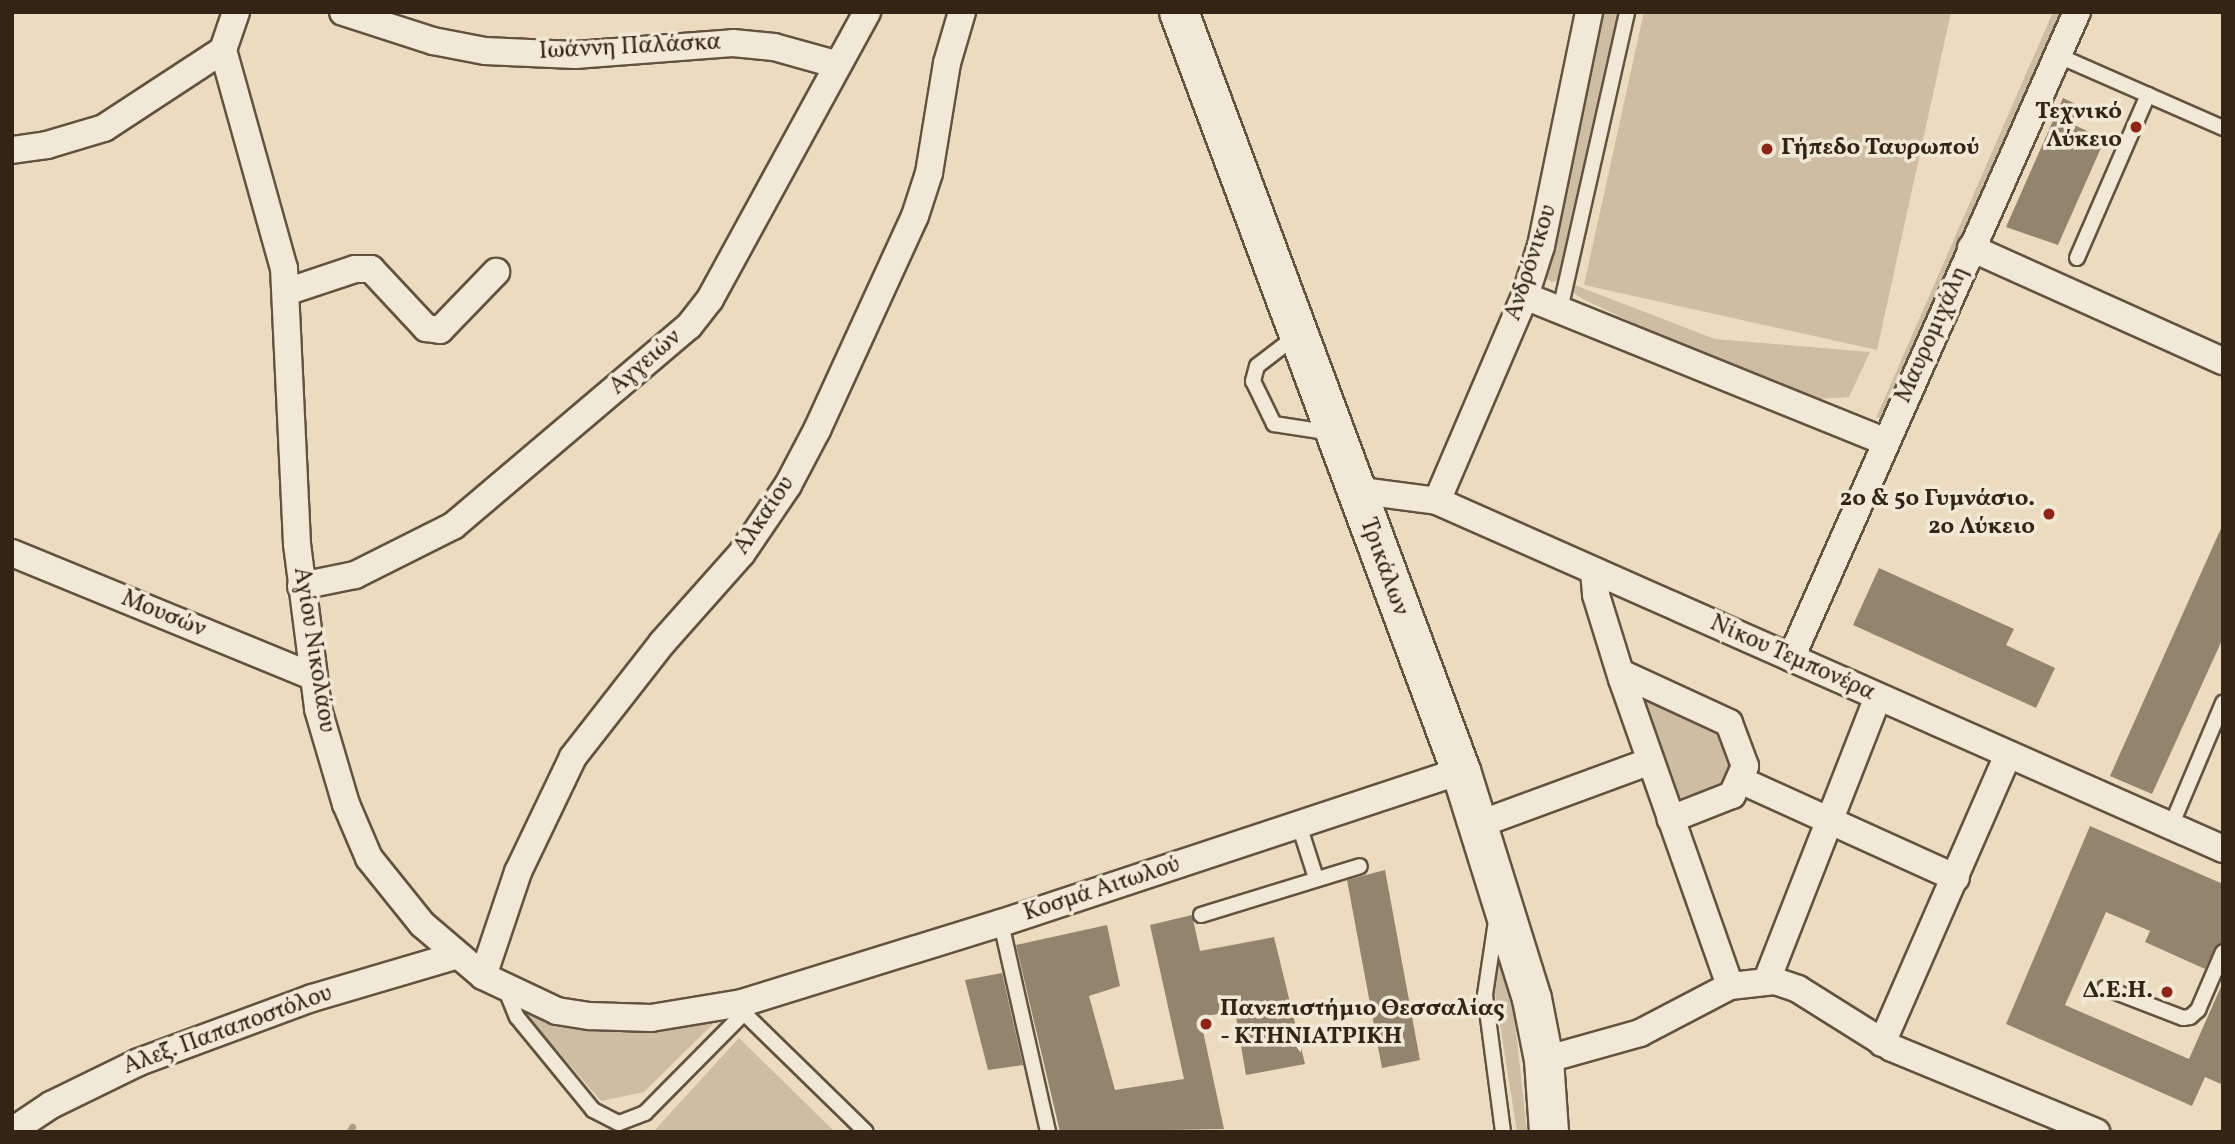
<!DOCTYPE html>
<html>
<head>
<meta charset="utf-8">
<style>
	body { margin:0 }
	#map { position:relative; width:2235px; height:1144px; overflow:hidden; background:#ebdcc0; font-family:Vollkorn,serif }
	div>[style] { position:absolute }
	.green>* { inset:0; background:#ccbda3 }
	.stream>* { height:7px; margin:-3.5px; padding:0 3.5px; transform-origin:3.5px; border-radius:3.5px; background:#ad9d86 }
	.building>* { inset:0; background:#93846e }
	.roads { filter:drop-shadow(2px 0 #625240) drop-shadow(-2px 0 #625240) drop-shadow(0 2px #625240) drop-shadow(0 -2px #625240) }
	.lane>* { height:14px; margin:-7px; padding:0 7px; transform-origin:7px; border-radius:7px; background:#f2e8d6 }
	.street>* { height:26px; margin:-13px; padding:0 13px; transform-origin:13px; border-radius:13px; background:#f2e8d6 }
	.secondary>* { height:38px; margin:-19px; padding:0 19px; transform-origin:19px; border-radius:19px; background:#f2e8d6 }
	.dots>* { width:19px; height:19px; translate:-50% -50%; box-sizing:border-box; border:4px solid #f2e8d6; border-radius:50% }
	span { translate:-50% -50%; white-space:nowrap; text-align:center; line-height:1.15; -webkit-text-stroke:7px #f2e8d6; paint-order:stroke }
	.street-label { font-size:24px; color:#342416 }
	.poi-label { font-size:24px; color:#342416; font-weight:700 }
	.right { translate:-100% -50%; text-align:right }
	.left { translate:0 -50%; text-align:left }
	.frame { position:absolute; inset:0; border:14px solid #342416; pointer-events:none }
</style>
</head>
<body>
<div id="map">
	<div class="green">
		<i style="clip-path:polygon(1599px 12px,1620px 12px,1561px 279px,1552px 282px,1546px 278px)"></i>
		<i style="clip-path:polygon(1644px 12px,1951px 12px,1877px 350px,1584px 285px)"></i>
		<i style="clip-path:polygon(2053px 12px,2062px 12px,1881px 418px,1876px 418px)"></i>
		<i style="clip-path:polygon(1572px 284px,1715px 339px,1870px 352px,1849px 397px,1818px 399px,1663px 337px,1583px 299px,1572px 292px)"></i>
		<i style="clip-path:polygon(1623px 678px,1726px 725px,1741px 766px,1730px 791px,1670px 814px)"></i>
		<i style="clip-path:polygon(1497px 956px,1501px 956px,1514px 1012px,1527px 1132px,1517px 1132px,1492px 974px)"></i>
		<i style="clip-path:polygon(525px 1013px,665px 1027px,716px 1021px,644px 1092px,601px 1101px)"></i>
		<i style="clip-path:polygon(739px 1038px,835px 1132px,653px 1132px)"></i>
	</div>
	<div class="stream">
		<i style="left:349px;top:1132px;width:6px;rotate:-59deg"></i>
	</div>
	<div class="building">
		<i style="clip-path:polygon(2063px 98px,2080px 106px,2072px 124px,2105px 139px,2058px 245px,2006px 227px)"></i>
		<i style="clip-path:polygon(2223px 524px,2223px 638px,2152px 794px,2110px 776px)"></i>
		<i style="clip-path:polygon(1879px 568px,2014px 629px,2006px 645px,2055px 668px,2036px 708px,1853px 625px)"></i>
		<i style="clip-path:polygon(2090px 826px,2223px 884px,2223px 942px,2215px 948px,2205px 969px,2145px 942px,2150px 931px,2106px 912px,2065px 1005px,2189px 1059px,2223px 982px,2223px 1085px,2205px 1077px,2192px 1106px,2006px 1024px)"></i>
		<i style="clip-path:polygon(1385px 870px,1420px 1060px,1382px 1068px,1347px 880px)"></i>
		<i style="clip-path:polygon(1192px 915px,1200px 951px,1274px 937px,1305px 1064px,1246px 1075px,1235px 1011px,1200px 1017px,1224px 1129px,1060px 1132px,1016px 945px,1107px 925px,1120px 986px,1089px 996px,1115px 1090px,1184px 1079px,1150px 925px)"></i>
		<i style="clip-path:polygon(1002px 973px,1023px 1065px,988px 1070px,965px 980px)"></i>
	</div>
	<div class="roads">
		<div class="lane">
			<i style="left:2059px;top:56px;width:179px;rotate:23.7deg"></i>
			<i style="left:2077px;top:258px;width:178px;rotate:-66.5deg"></i>
			<i style="left:1560px;top:310px;width:305px;rotate:-77.3deg"></i>
			<i style="left:1296px;top:336px;width:49px;rotate:142.4deg"></i>
			<i style="left:1257px;top:366px;width:16px;rotate:105deg"></i>
			<i style="left:1253px;top:381px;width:48px;rotate:64deg"></i>
			<i style="left:1274px;top:424px;width:59px;rotate:8.8deg"></i>
			<i style="left:1299px;top:825px;width:56px;rotate:72.2deg"></i>
			<i style="left:2171px;top:826px;width:134px;rotate:-67.1deg"></i>
			<i style="left:1201px;top:915px;width:166px;rotate:-17.1deg"></i>
			<i style="left:1496px;top:921px;width:75px;rotate:98.5deg"></i>
			<i style="left:1485px;top:995px;width:138px;rotate:82.5deg"></i>
			<i style="left:1001px;top:923px;width:214px;rotate:77.3deg"></i>
			<i style="left:505px;top:988px;width:31px;rotate:68deg"></i>
			<i style="left:517px;top:1017px;width:120px;rotate:50.7deg"></i>
			<i style="left:593px;top:1110px;width:29px;rotate:27deg"></i>
			<i style="left:619px;top:1123px;width:28px;rotate:-21deg"></i>
			<i style="left:645px;top:1113px;width:141px;rotate:-45.3deg"></i>
			<i style="left:744px;top:1013px;width:10px;rotate:-101deg"></i>
			<i style="left:2105px;top:988px;width:84px;rotate:21deg"></i>
			<i style="left:2183px;top:1018px;width:7px;rotate:-8deg"></i>
			<i style="left:2190px;top:1017px;width:11px;rotate:-41deg"></i>
			<i style="left:2198px;top:1010px;width:63px;rotate:-66.7deg"></i>
			<i style="left:744px;top:1013px;width:170px;rotate:44.3deg"></i>
		</div>
		<div class="street">
			<i style="left:236px;top:12px;width:40px;rotate:108.9deg"></i>
			<i style="left:223px;top:50px;width:226px;rotate:74.4deg"></i>
			<i style="left:284px;top:268px;width:276px;rotate:87.3deg"></i>
			<i style="left:297px;top:544px;width:166px;rotate:82.7deg"></i>
			<i style="left:318px;top:709px;width:99px;rotate:73.6deg"></i>
			<i style="left:346px;top:804px;width:59px;rotate:66.9deg"></i>
			<i style="left:369px;top:858px;width:85px;rotate:51.2deg"></i>
			<i style="left:422px;top:924px;width:80px;rotate:40.4deg"></i>
			<i style="left:483px;top:976px;width:82px;rotate:25.3deg"></i>
			<i style="left:557px;top:1011px;width:33px;rotate:9deg"></i>
			<i style="left:590px;top:1016px;width:61px;rotate:1.9deg"></i>
			<i style="left:651px;top:1018px;width:92px;rotate:-9.4deg"></i>
			<i style="left:742px;top:1003px;width:271px;rotate:-17.2deg"></i>
			<i style="left:1001px;top:923px;width:484px;rotate:-18.3deg"></i>
			<i style="left:343px;top:12px;width:95px;rotate:17.9deg"></i>
			<i style="left:433px;top:41px;width:53px;rotate:10.9deg"></i>
			<i style="left:485px;top:51px;width:90px;rotate:2.5deg"></i>
			<i style="left:575px;top:55px;width:158px;rotate:-4.3deg"></i>
			<i style="left:733px;top:43px;width:41px;rotate:5.6deg"></i>
			<i style="left:774px;top:47px;width:63px;rotate:15.6deg"></i>
			<i style="left:12px;top:150px;width:35px;rotate:-8deg"></i>
			<i style="left:47px;top:145px;width:59px;rotate:-16.6deg"></i>
			<i style="left:104px;top:128px;width:142px;rotate:-33.2deg"></i>
			<i style="left:1971px;top:248px;width:276px;rotate:24.2deg"></i>
			<i style="left:286px;top:292px;width:73px;rotate:-18.4deg"></i>
			<i style="left:355px;top:269px;width:16px"></i>
			<i style="left:371px;top:269px;width:81px;rotate:47deg"></i>
			<i style="left:426px;top:328px;width:14px;rotate:8deg"></i>
			<i style="left:440px;top:330px;width:81px;rotate:-46deg"></i>
			<i style="left:1525px;top:296px;width:389px;rotate:22deg"></i>
			<i style="left:1355px;top:490px;width:83px;rotate:7.6deg"></i>
			<i style="left:1437px;top:501px;width:860px;rotate:23.88deg"></i>
			<i style="left:1437px;top:501px;width:223px;rotate:-66.8deg"></i>
			<i style="left:1525px;top:296px;width:52px;rotate:-72.3deg"></i>
			<i style="left:1541px;top:246px;width:239px;rotate:-78.4deg"></i>
			<i style="left:12px;top:553px;width:326px;rotate:22.3deg"></i>
			<i style="left:1594px;top:571px;width:24px;rotate:85deg"></i>
			<i style="left:1596px;top:595px;width:88px;rotate:72.8deg"></i>
			<i style="left:1622px;top:679px;width:325px;rotate:70.6deg"></i>
			<i style="left:301px;top:586px;width:55px;rotate:-11.5deg"></i>
			<i style="left:355px;top:575px;width:110px;rotate:-26.6deg"></i>
			<i style="left:453px;top:526px;width:309px;rotate:-40.3deg"></i>
			<i style="left:689px;top:326px;width:34px;rotate:-52deg"></i>
			<i style="left:710px;top:299px;width:327px;rotate:-61.3deg"></i>
			<i style="left:1791px;top:658px;width:706px;rotate:-66.12deg"></i>
			<i style="left:1621px;top:673px;width:119px;rotate:24.8deg"></i>
			<i style="left:1729px;top:723px;width:46px;rotate:69.6deg"></i>
			<i style="left:1745px;top:766px;width:32px;rotate:114deg"></i>
			<i style="left:1732px;top:795px;width:66px;rotate:158.5deg"></i>
			<i style="left:1740px;top:780px;width:237px;rotate:24.4deg"></i>
			<i style="left:1477px;top:825px;width:185px;rotate:-20.2deg"></i>
			<i style="left:483px;top:976px;width:110px;rotate:-71.4deg"></i>
			<i style="left:518px;top:872px;width:127px;rotate:-64.4deg"></i>
			<i style="left:573px;top:757px;width:145px;rotate:-52deg"></i>
			<i style="left:662px;top:643px;width:120px;rotate:-48.4deg"></i>
			<i style="left:742px;top:553px;width:82px;rotate:-55.9deg"></i>
			<i style="left:788px;top:485px;width:62px;rotate:-62.2deg"></i>
			<i style="left:817px;top:430px;width:235px;rotate:-65.4deg"></i>
			<i style="left:915px;top:216px;width:45px;rotate:-72deg"></i>
			<i style="left:929px;top:173px;width:111px;rotate:-80.7deg"></i>
			<i style="left:947px;top:63px;width:53px;rotate:-73.6deg"></i>
			<i style="left:1767px;top:980px;width:304px;rotate:-68.6deg"></i>
			<i style="left:1882px;top:1043px;width:315px;rotate:-66.4deg"></i>
			<i style="left:1544px;top:1060px;width:100px;rotate:-15.7deg"></i>
			<i style="left:1640px;top:1033px;width:102px;rotate:-27.6deg"></i>
			<i style="left:1730px;top:986px;width:45px;rotate:-6.3deg"></i>
			<i style="left:1775px;top:981px;width:24px;rotate:19deg"></i>
			<i style="left:1798px;top:989px;width:111px;rotate:32.1deg"></i>
			<i style="left:1892px;top:1048px;width:221px;rotate:22.4deg"></i>
			<i style="left:12px;top:1131px;width:47px;rotate:-33.7deg"></i>
			<i style="left:51px;top:1105px;width:98px;rotate:-26deg"></i>
			<i style="left:139px;top:1062px;width:184px;rotate:-20.3deg"></i>
			<i style="left:312px;top:998px;width:149px;rotate:-16.4deg"></i>
		</div>
		<div class="secondary">
			<i style="left:1179px;top:12px;width:810px;rotate:69.62deg"></i>
			<i style="left:1461px;top:771px;width:239px;rotate:72.7deg"></i>
			<i style="left:1532px;top:999px;width:62px;rotate:78.9deg"></i>
			<i style="left:1544px;top:1060px;width:72px;rotate:86deg"></i>
		</div>
	</div>
	<div class="dots">
		<i style="left:2136px;top:127px;background:#8f2418"></i>
		<i style="left:1767px;top:149px;background:#8f2418"></i>
		<i style="left:2049px;top:514px;background:#8f2418"></i>
		<i style="left:2167px;top:992px;background:#8f2418"></i>
		<i style="left:1206px;top:1024px;background:#8f2418"></i>
	</div>
	<div class="street-label">
		<span style="left:630px;top:48px;rotate:-3deg">Ιωάννη Παλάσκα</span>
		<span style="left:1532px;top:263px;rotate:-72deg">Ανδρόνικου</span>
		<span style="left:1933px;top:335px;rotate:-66deg">Μαυρομιχάλη</span>
		<span style="left:646px;top:363px;rotate:-41deg">Αγγειών</span>
		<span style="left:765px;top:516px;rotate:-56deg">Αλκαίου</span>
		<span style="left:1383px;top:567px;rotate:70deg">Τρικάλων</span>
		<span style="left:163px;top:615px;rotate:22deg">Μουσών</span>
		<span style="left:313px;top:650px;rotate:81deg">Αγίου Νικολάου</span>
		<span style="left:1792px;top:659px;rotate:24deg">Νίκου Τεμπονέρα</span>
		<span style="left:1102px;top:890px;rotate:-18deg">Κοσμά Αιτωλού</span>
		<span style="left:228px;top:1031px;rotate:-20deg">Αλεξ. Παπαποστόλου</span>
	</div>
	<div class="poi-label">
		<span class="right" style="left:2122px;top:127px">Τεχνικό<br>Λύκειο</span>
		<span class="left" style="left:1781px;top:149px">Γήπεδο Ταυρωπού</span>
		<span class="right" style="left:2035px;top:514px">2ο &amp; 5ο Γυμνάσιο.<br>2ο Λύκειο</span>
		<span class="right" style="left:2153px;top:992px">Δ.Ε.Η.</span>
		<span class="left" style="left:1220px;top:1024px">Πανεπιστήμιο Θεσσαλίας<br>- ΚΤΗΝΙΑΤΡΙΚΗ</span>
	</div>
	<div class="frame"></div>
</div>
</body>
</html>
